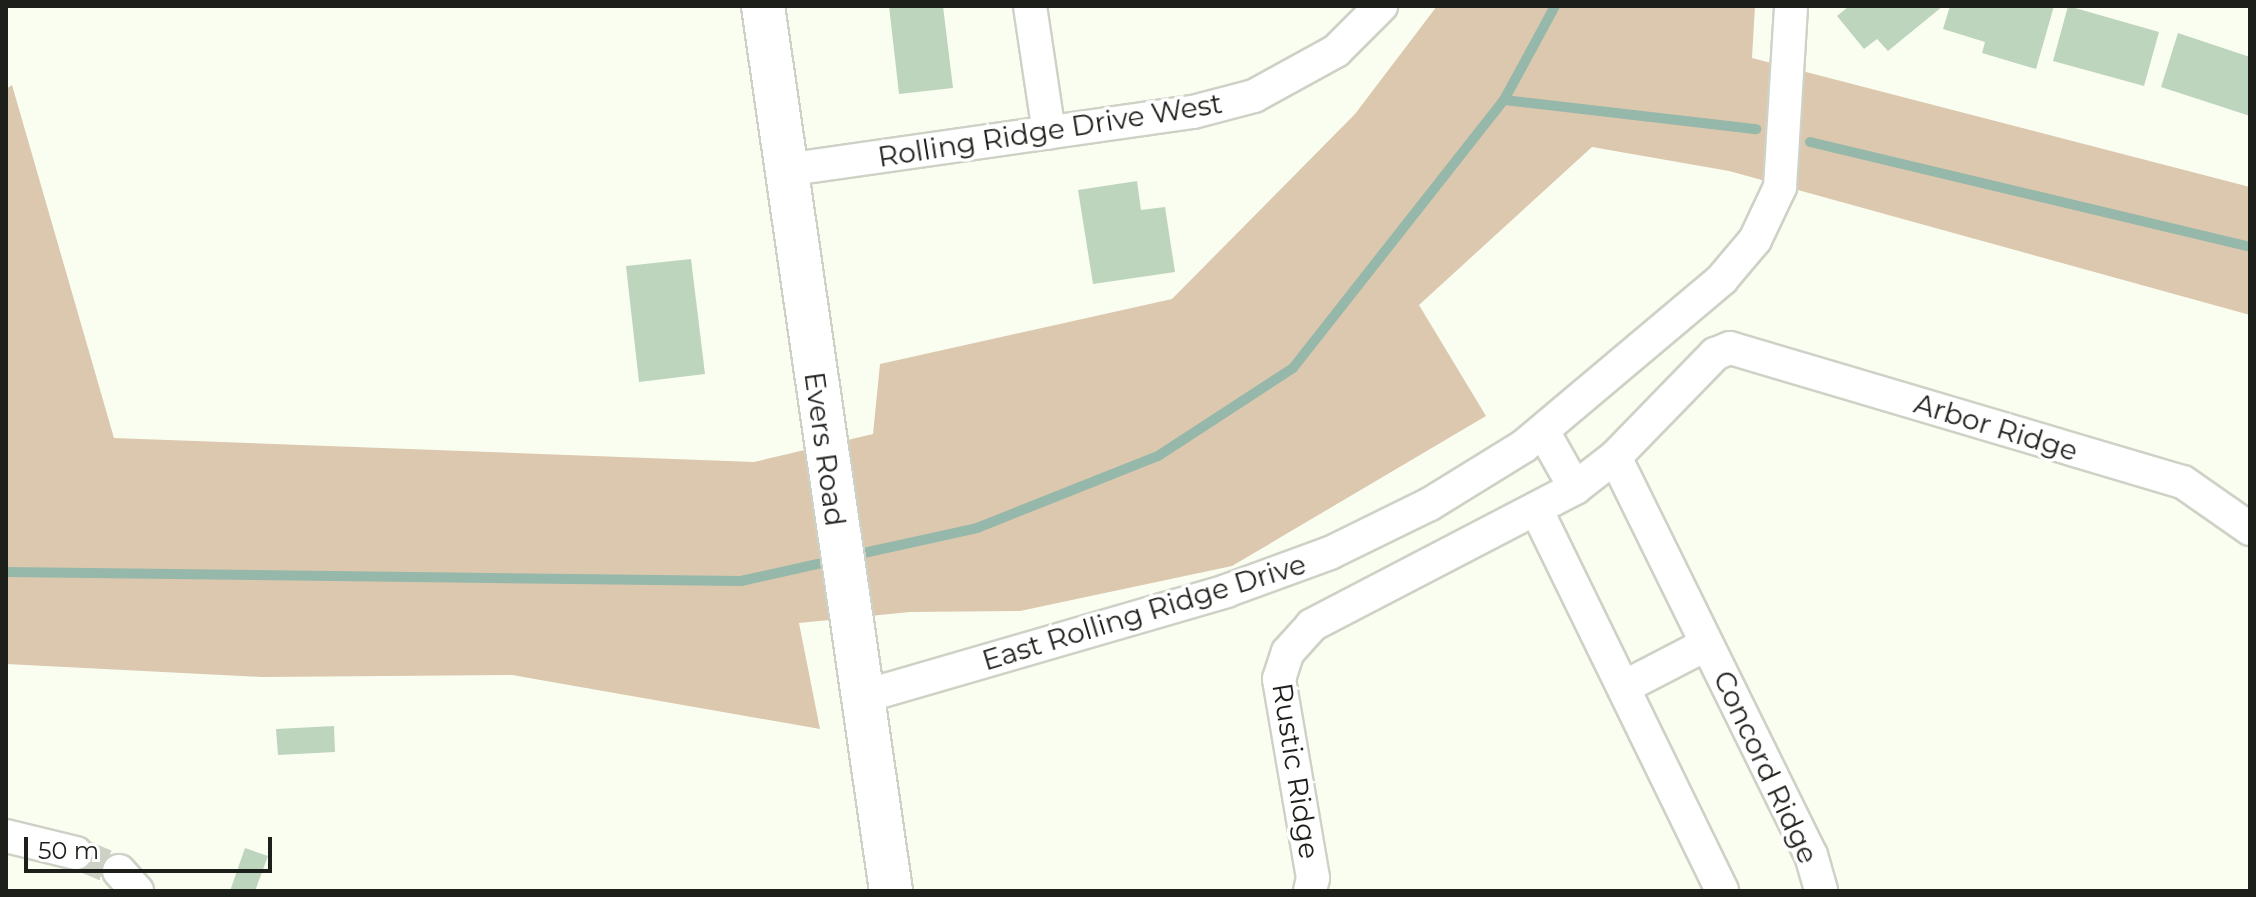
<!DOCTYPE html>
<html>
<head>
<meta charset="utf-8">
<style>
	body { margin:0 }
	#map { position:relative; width:2256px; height:897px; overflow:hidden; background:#fafef1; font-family:Montserrat,sans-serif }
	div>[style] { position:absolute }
	.green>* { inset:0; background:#dcc8ae }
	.stream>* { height:10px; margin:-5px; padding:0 5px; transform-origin:5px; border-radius:5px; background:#95b8aa }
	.building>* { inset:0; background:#bdd5bd }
	.minor-tunnel>* { height:32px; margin-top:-16px; transform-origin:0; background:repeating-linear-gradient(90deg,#ced1c6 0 32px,transparent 0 48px) }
	.roads { filter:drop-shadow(2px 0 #ced2c6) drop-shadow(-2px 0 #ced2c6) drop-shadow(0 2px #ced2c6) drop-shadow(0 -2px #ced2c6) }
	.minor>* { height:32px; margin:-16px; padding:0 16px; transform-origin:16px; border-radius:16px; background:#fff }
	.major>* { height:42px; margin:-21px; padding:0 21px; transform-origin:21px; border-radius:21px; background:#fff }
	span { translate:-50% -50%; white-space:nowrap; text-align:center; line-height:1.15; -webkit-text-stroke:7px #fff; paint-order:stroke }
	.street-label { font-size:28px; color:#1d1f1a }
	.frame { position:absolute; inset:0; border:8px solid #1d1f1a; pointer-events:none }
	.scale { position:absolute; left:24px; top:837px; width:248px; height:36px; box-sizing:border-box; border:4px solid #1d1f1a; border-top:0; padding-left:10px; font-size:24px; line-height:28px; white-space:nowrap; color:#1d1f1a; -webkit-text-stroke:6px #fff; paint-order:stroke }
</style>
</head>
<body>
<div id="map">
	<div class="green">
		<i style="clip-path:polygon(1437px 6px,1755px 6px,1752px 58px,2250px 187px,2250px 315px,1729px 171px,1592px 147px,1419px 305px,1486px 416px,1232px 566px,1020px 611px,910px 612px,799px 623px,820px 729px,512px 675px,262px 677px,6px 664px,6px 89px,12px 85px,114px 438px,754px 462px,873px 434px,880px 364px,1172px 299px,1355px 114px)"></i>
	</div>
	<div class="stream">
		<i style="left:1504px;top:100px;width:254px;rotate:6.6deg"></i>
		<i style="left:1810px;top:142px;width:452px;rotate:13.4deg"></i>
		<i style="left:850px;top:556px;width:130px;rotate:-12.4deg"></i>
		<i style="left:977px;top:528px;width:195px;rotate:-21.7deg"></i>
		<i style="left:1158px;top:456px;width:161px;rotate:-33.1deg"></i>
		<i style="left:1293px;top:368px;width:341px;rotate:-51.8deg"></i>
		<i style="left:1504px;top:100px;width:107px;rotate:-61.5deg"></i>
		<i style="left:6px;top:572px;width:735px;rotate:0.7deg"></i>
		<i style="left:741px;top:581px;width:96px;rotate:-12.6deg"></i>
	</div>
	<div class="building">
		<i style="clip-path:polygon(889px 6px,943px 6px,953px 88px,899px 94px)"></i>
		<i style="clip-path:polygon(1849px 6px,1943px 6px,1888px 51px,1877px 39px,1864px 49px,1837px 16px)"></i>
		<i style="clip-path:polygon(1950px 6px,2054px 6px,2036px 69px,1982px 53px,1985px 42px,1943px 29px)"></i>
		<i style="clip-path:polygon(2068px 6px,2159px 32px,2144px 86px,2053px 61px)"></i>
		<i style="clip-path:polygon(2178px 33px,2250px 57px,2250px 116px,2161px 87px)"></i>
		<i style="clip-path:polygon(1137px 181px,1141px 210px,1165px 207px,1175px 272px,1093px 284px,1078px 190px)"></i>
		<i style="clip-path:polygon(691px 259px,705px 374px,639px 382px,626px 266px)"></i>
		<i style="clip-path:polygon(334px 726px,335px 752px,278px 755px,276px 729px)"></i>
		<i style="clip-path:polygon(245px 848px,268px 856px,255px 891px,230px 891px)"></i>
	</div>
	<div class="minor-tunnel">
		<i style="left:76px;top:853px;width:47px;rotate:22.7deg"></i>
	</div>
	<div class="roads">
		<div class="minor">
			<i style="left:1030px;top:6px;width:128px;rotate:81.5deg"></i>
			<i style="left:785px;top:170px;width:412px;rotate:-8.1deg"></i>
			<i style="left:1193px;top:112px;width:63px;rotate:-14.7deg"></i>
			<i style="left:1254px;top:96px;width:94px;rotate:-28.8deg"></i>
			<i style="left:1336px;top:51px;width:64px;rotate:-45deg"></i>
			<i style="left:1543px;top:431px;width:65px;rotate:60.7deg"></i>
			<i style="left:1615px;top:457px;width:444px;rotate:63.8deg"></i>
			<i style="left:1811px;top:855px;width:37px;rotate:74deg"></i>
			<i style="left:1538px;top:513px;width:420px;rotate:64deg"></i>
			<i style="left:1624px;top:687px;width:93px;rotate:-27.4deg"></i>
			<i style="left:862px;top:697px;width:379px;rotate:-16.2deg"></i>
			<i style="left:1226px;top:591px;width:111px;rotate:-20.1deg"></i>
			<i style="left:1330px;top:553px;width:111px;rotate:-26.1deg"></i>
			<i style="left:1430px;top:504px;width:110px;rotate:-31.7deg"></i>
			<i style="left:1524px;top:446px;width:259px;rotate:-40.1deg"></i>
			<i style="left:1722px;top:279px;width:51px;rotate:-49.8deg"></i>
			<i style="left:1755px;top:240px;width:59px;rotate:-64.7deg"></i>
			<i style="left:1780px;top:187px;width:181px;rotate:-86.5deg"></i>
			<i style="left:6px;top:836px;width:72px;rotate:13.7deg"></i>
			<i style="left:119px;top:871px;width:27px;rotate:48deg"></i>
			<i style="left:1310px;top:891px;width:13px;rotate:-77deg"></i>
			<i style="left:1313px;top:878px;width:202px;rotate:-99.7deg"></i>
			<i style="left:1279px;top:679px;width:28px;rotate:-72deg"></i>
			<i style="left:1288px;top:652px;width:36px;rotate:-48deg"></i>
			<i style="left:1312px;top:625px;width:297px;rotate:-27.5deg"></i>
			<i style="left:1575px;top:488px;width:51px;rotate:-37.8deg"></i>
			<i style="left:1615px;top:457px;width:144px;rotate:-45.8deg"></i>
			<i style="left:1715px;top:354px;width:16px;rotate:-22deg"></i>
			<i style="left:1730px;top:348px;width:472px;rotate:16.5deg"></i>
			<i style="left:2183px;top:482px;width:82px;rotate:35deg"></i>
		</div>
		<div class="major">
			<i style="left:763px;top:6px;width:894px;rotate:81.77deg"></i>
		</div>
	</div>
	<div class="street-label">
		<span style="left:1050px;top:130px;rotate:-9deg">Rolling Ridge Drive West</span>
		<span style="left:1996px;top:427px;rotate:17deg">Arbor Ridge</span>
		<span style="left:825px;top:449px;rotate:82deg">Evers Road</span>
		<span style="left:1144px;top:612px;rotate:-17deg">East Rolling Ridge Drive</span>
		<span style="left:1766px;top:767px;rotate:65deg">Concord Ridge</span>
		<span style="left:1296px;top:771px;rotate:81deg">Rustic Ridge</span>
	</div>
	<div class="frame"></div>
	<div class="scale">50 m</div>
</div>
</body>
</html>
